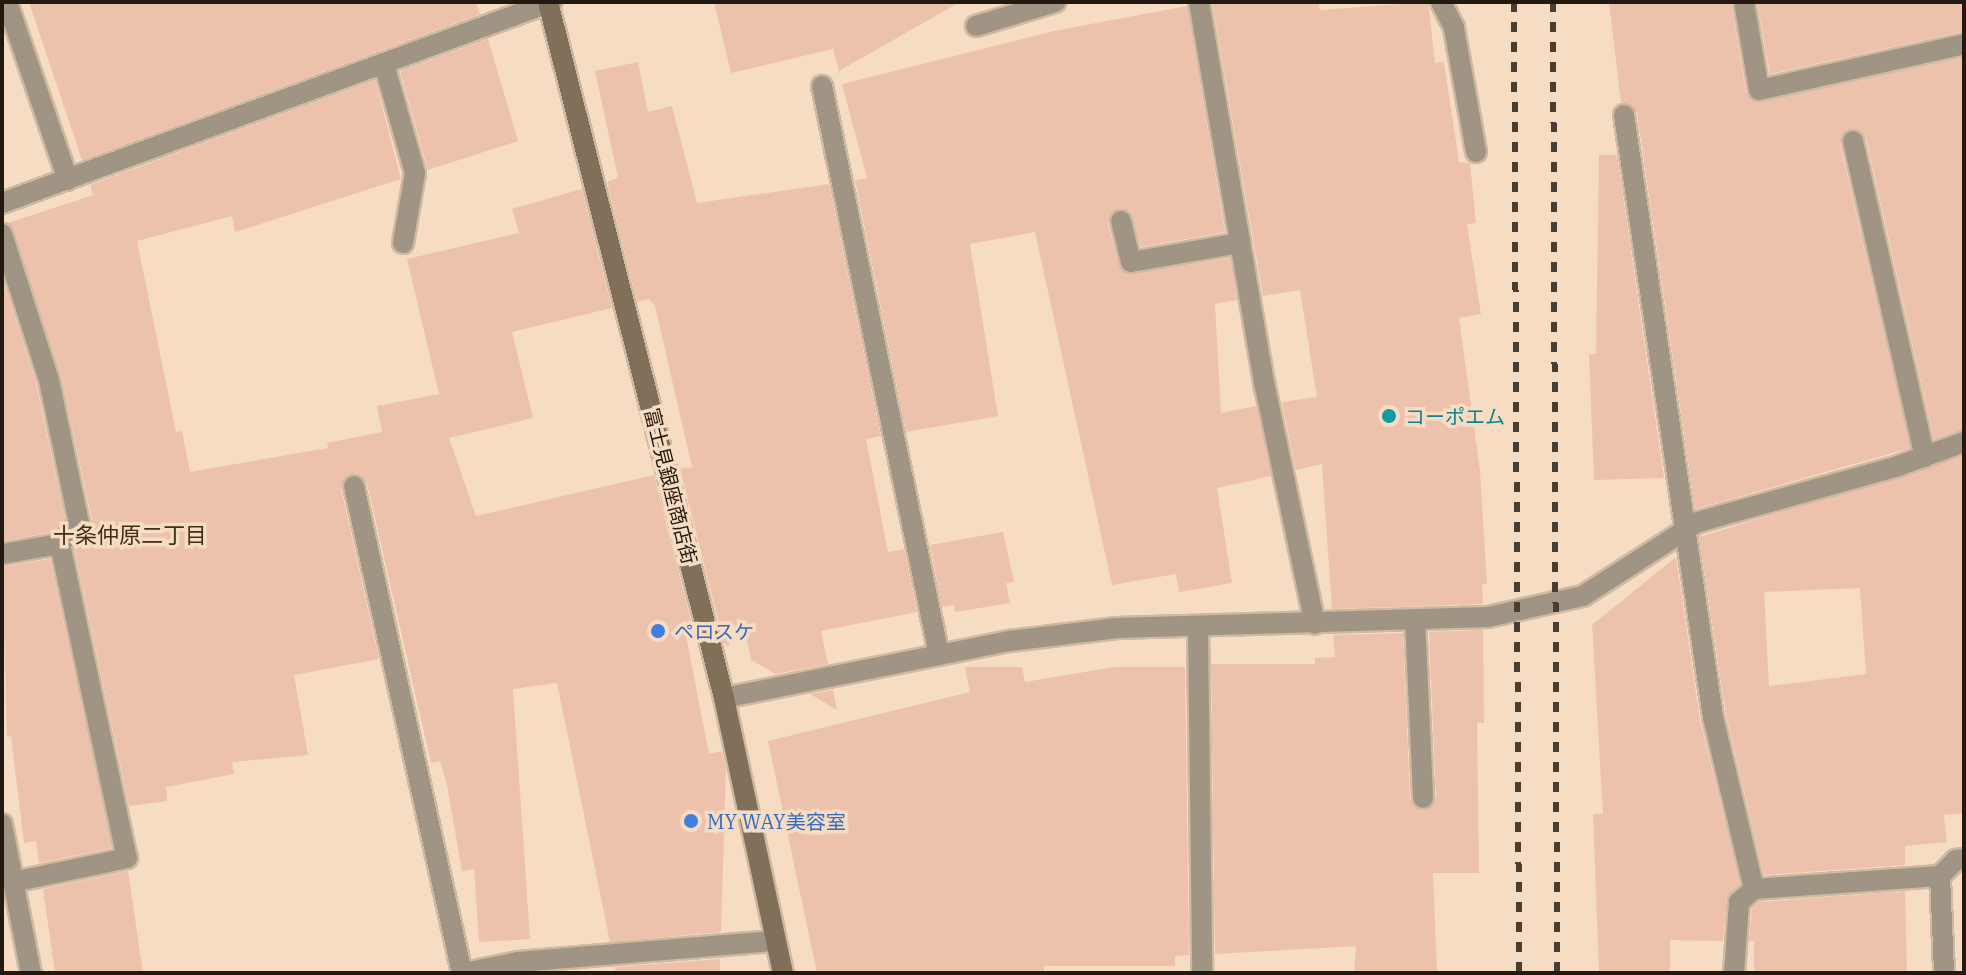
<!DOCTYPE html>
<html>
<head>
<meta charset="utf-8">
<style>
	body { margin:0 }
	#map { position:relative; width:1966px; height:975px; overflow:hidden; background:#f6dcc2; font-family:"IBM Plex Serif","Noto Sans JP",serif }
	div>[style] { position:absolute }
	.building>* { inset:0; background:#edc2ac }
	.roads { filter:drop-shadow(2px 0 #d0b9a2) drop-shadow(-2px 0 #d0b9a2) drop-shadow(0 2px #d0b9a2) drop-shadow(0 -2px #d0b9a2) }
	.lane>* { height:20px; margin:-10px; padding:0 10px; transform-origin:10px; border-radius:10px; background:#a09485 }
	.street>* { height:20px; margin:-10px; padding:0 10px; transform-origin:10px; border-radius:10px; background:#a09485 }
	.secondary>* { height:20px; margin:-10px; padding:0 10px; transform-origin:10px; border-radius:10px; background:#816f59 }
	.rail>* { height:6px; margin-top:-3px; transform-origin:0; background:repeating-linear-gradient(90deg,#493d31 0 10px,transparent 0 20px) }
	.dots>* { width:22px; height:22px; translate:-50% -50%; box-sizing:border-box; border:4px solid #f6dcc2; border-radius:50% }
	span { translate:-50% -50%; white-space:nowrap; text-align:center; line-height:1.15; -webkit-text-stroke:7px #f6dcc2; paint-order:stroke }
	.culture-label { font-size:20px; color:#0d838f }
	.left { translate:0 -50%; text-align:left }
	.street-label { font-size:20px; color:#221910 }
	.shop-label { font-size:20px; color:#366cbe }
	.neighbourhood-label { font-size:22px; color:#422d17 }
	.frame { position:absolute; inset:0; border:4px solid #221910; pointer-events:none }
</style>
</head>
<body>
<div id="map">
	<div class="building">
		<i style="clip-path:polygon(29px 2px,476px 2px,480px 14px,82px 160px)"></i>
		<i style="clip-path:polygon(714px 2px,960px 2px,839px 71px,833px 49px,731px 73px)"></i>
		<i style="clip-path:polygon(1212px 2px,1318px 2px,1320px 10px,1428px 2px,1435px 63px,1444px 62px,1459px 162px,1470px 163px,1476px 223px,1467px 224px,1481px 314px,1459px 318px,1480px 471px,1487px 584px,1482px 584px,1483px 604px,1332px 609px,1322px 464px,1296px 470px,1282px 402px,1317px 397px,1300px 290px,1263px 296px)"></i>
		<i style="clip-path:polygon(1609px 2px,1731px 2px,1746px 92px,1756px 102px,1964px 57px,1964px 429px,1934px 439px,1866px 138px,1849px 129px,1840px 144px,1910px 448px,1695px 509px,1637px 113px,1629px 103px,1621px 103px)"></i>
		<i style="clip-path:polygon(1757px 2px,1964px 2px,1964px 31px,1770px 74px)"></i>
		<i style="clip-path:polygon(1187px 6px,1225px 232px,1141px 247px,1130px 212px,1113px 211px,1108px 224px,1119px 266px,1128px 274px,1230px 258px,1237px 300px,1215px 304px,1221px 413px,1256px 406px,1271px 476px,1217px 488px,1232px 583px,1179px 592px,1176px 574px,1112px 585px,1035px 232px,970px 244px,998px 416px,906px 432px,855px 180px,867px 178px,842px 84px,1054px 31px)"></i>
		<i style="clip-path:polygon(488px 39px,518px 141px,428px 170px,400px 71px)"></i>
		<i style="clip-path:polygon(638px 62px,648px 112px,672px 106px,697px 203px,829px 184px,881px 436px,866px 439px,888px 552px,904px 549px,917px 612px,821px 631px,828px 664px,776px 674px,751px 660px,744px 626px,730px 627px,729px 647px,724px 643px,680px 469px,692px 467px,655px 306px,649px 299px,637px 302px,607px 182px,618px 178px,595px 71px)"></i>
		<i style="clip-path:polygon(375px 80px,401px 179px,235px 232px,232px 216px,137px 241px,176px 432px,182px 431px,190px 472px,328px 448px,327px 443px,382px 432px,377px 406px,439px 394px,407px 259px,519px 233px,512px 209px,582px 189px,612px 308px,512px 332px,533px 418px,449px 438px,476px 516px,654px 475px,692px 625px,683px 620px,709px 754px,722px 751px,726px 768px,721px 932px,610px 942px,557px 683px,513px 689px,530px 939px,479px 942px,474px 869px,462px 871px,447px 785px,440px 761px,431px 763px,367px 483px,357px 473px,345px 477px,341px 489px,379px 659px,294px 675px,308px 755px,232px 762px,234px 774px,166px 787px,167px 801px,129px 806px,74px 548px,92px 520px,61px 376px,8px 223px,93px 195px,90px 185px)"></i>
		<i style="clip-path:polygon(1599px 155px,1617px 155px,1664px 478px,1594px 480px,1589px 354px,1596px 354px)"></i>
		<i style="clip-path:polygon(2px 276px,36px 383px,65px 519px,53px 532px,2px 541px)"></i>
		<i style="clip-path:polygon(evenodd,1964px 456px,1964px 813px,1944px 815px,1947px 842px,1905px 846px,1905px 865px,1764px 875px,1726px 715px,1699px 537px,1964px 456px,1860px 588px,1866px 674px,1769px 686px,1764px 592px,1860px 588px)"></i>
		<i style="clip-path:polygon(1003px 532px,1014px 582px,1006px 583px,1010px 603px,955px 612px,954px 605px,942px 607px,930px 545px)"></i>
		<i style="clip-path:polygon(1676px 557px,1700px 720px,1740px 884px,1727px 897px,1723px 941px,1670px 940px,1670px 973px,1599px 973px,1593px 814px,1603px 814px,1592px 625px)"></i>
		<i style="clip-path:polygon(50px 559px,112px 848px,39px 863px,36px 841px,24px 843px,11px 736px,7px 737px,2px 567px)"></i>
		<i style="clip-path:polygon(1483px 630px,1484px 723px,1477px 723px,1479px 873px,1433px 873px,1437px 973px,1354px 973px,1356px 946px,1215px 954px,1211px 664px,1315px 664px,1315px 658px,1335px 657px,1333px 635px,1403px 633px,1410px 799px,1424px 811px,1436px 797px,1429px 632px)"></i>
		<i style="clip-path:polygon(965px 667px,1022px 667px,1025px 682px,1115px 667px,1185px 667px,1189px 955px,1175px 956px,1175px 966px,1044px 966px,1044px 973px,817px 973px,768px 741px,970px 692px)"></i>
		<i style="clip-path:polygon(833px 690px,837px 710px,810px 694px)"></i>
		<i style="clip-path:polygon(128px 871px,143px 973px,55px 973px,43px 889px)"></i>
		<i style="clip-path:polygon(1905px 891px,1907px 973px,1754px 973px,1754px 941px,1749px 941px,1752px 908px,1759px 902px)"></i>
		<i style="clip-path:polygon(720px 959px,720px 973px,616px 973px,615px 967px)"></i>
	</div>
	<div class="roads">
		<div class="lane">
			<i style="left:7px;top:2px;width:188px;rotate:71.1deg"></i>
			<i style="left:1441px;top:2px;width:29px;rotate:63deg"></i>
			<i style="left:1454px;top:28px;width:126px;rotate:79.9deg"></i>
			<i style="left:1744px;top:2px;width:89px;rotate:80.3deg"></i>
			<i style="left:1759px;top:90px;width:210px;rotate:-12.6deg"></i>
			<i style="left:976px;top:26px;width:83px;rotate:-16.9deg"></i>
			<i style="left:384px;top:64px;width:113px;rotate:74.1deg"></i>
			<i style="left:415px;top:173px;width:71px;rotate:99.7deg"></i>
			<i style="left:822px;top:86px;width:581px;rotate:78.38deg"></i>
			<i style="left:1624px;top:115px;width:609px;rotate:81.59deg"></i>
			<i style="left:1713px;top:717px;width:177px;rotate:76.6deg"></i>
			<i style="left:1754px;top:889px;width:20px;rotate:139deg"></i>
			<i style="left:1739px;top:902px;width:71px;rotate:94deg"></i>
			<i style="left:1853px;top:141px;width:324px;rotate:77.2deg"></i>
			<i style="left:1121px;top:221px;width:42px;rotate:76.3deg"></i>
			<i style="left:1131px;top:262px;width:111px;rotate:-9.9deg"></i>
			<i style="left:2px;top:234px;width:153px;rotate:72.2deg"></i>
			<i style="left:49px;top:380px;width:146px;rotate:78.2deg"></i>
			<i style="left:79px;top:523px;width:28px;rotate:132deg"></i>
			<i style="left:354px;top:486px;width:499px;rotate:77.5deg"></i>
			<i style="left:2px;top:554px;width:59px;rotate:-9.8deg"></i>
			<i style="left:60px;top:544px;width:321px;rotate:78deg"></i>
			<i style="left:127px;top:858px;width:116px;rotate:168.1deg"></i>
			<i style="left:1415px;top:619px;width:179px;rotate:87.4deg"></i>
			<i style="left:1198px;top:626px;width:347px;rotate:89.3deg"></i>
			<i style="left:2px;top:824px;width:152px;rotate:79deg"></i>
			<i style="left:1940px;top:876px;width:23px;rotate:-45deg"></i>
			<i style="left:1956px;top:860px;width:8px;rotate:-7deg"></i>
			<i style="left:464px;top:973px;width:55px;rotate:-11.5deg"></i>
			<i style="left:518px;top:962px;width:259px;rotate:-4.7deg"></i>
		</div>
		<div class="street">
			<i style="left:1199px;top:2px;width:391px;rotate:80.3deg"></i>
			<i style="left:1265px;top:387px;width:242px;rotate:78.1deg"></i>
			<i style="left:2px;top:203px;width:585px;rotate:-20.11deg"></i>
			<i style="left:724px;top:698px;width:292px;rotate:-11.3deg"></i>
			<i style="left:1010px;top:641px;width:108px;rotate:-6.9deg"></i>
			<i style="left:1117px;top:628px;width:371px;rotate:-1.7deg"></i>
			<i style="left:1488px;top:617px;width:97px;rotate:-12.5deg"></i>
			<i style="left:1583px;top:596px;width:137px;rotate:-32.8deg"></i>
			<i style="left:1698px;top:522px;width:208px;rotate:-15.6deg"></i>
			<i style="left:1898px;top:466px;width:70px;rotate:-20deg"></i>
			<i style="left:1754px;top:889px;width:186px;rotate:-4deg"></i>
			<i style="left:1940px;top:876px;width:97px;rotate:87.6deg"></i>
		</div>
		<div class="secondary">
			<i style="left:548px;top:2px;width:718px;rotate:75.81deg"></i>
			<i style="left:724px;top:698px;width:281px;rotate:77.9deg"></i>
		</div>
	</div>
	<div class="rail">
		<i style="left:1514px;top:2px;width:971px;rotate:89.7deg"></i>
		<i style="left:1553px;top:2px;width:971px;rotate:89.76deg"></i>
	</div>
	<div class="dots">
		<i style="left:1389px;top:416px;background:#0f9aa8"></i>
		<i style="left:658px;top:631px;background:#3f7fe0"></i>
		<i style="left:691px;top:821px;background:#3f7fe0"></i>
	</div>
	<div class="culture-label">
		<span class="left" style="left:1405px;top:416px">コーポエム</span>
	</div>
	<div class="street-label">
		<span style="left:671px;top:486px;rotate:76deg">富士見銀座商店街</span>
	</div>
	<div class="shop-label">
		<span class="left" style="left:674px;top:631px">ペロスケ</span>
		<span class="left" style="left:707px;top:821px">MY WAY美容室</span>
	</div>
	<div class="neighbourhood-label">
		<span style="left:130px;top:535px">十条仲原二丁目</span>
	</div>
	<div class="frame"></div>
</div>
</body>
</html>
